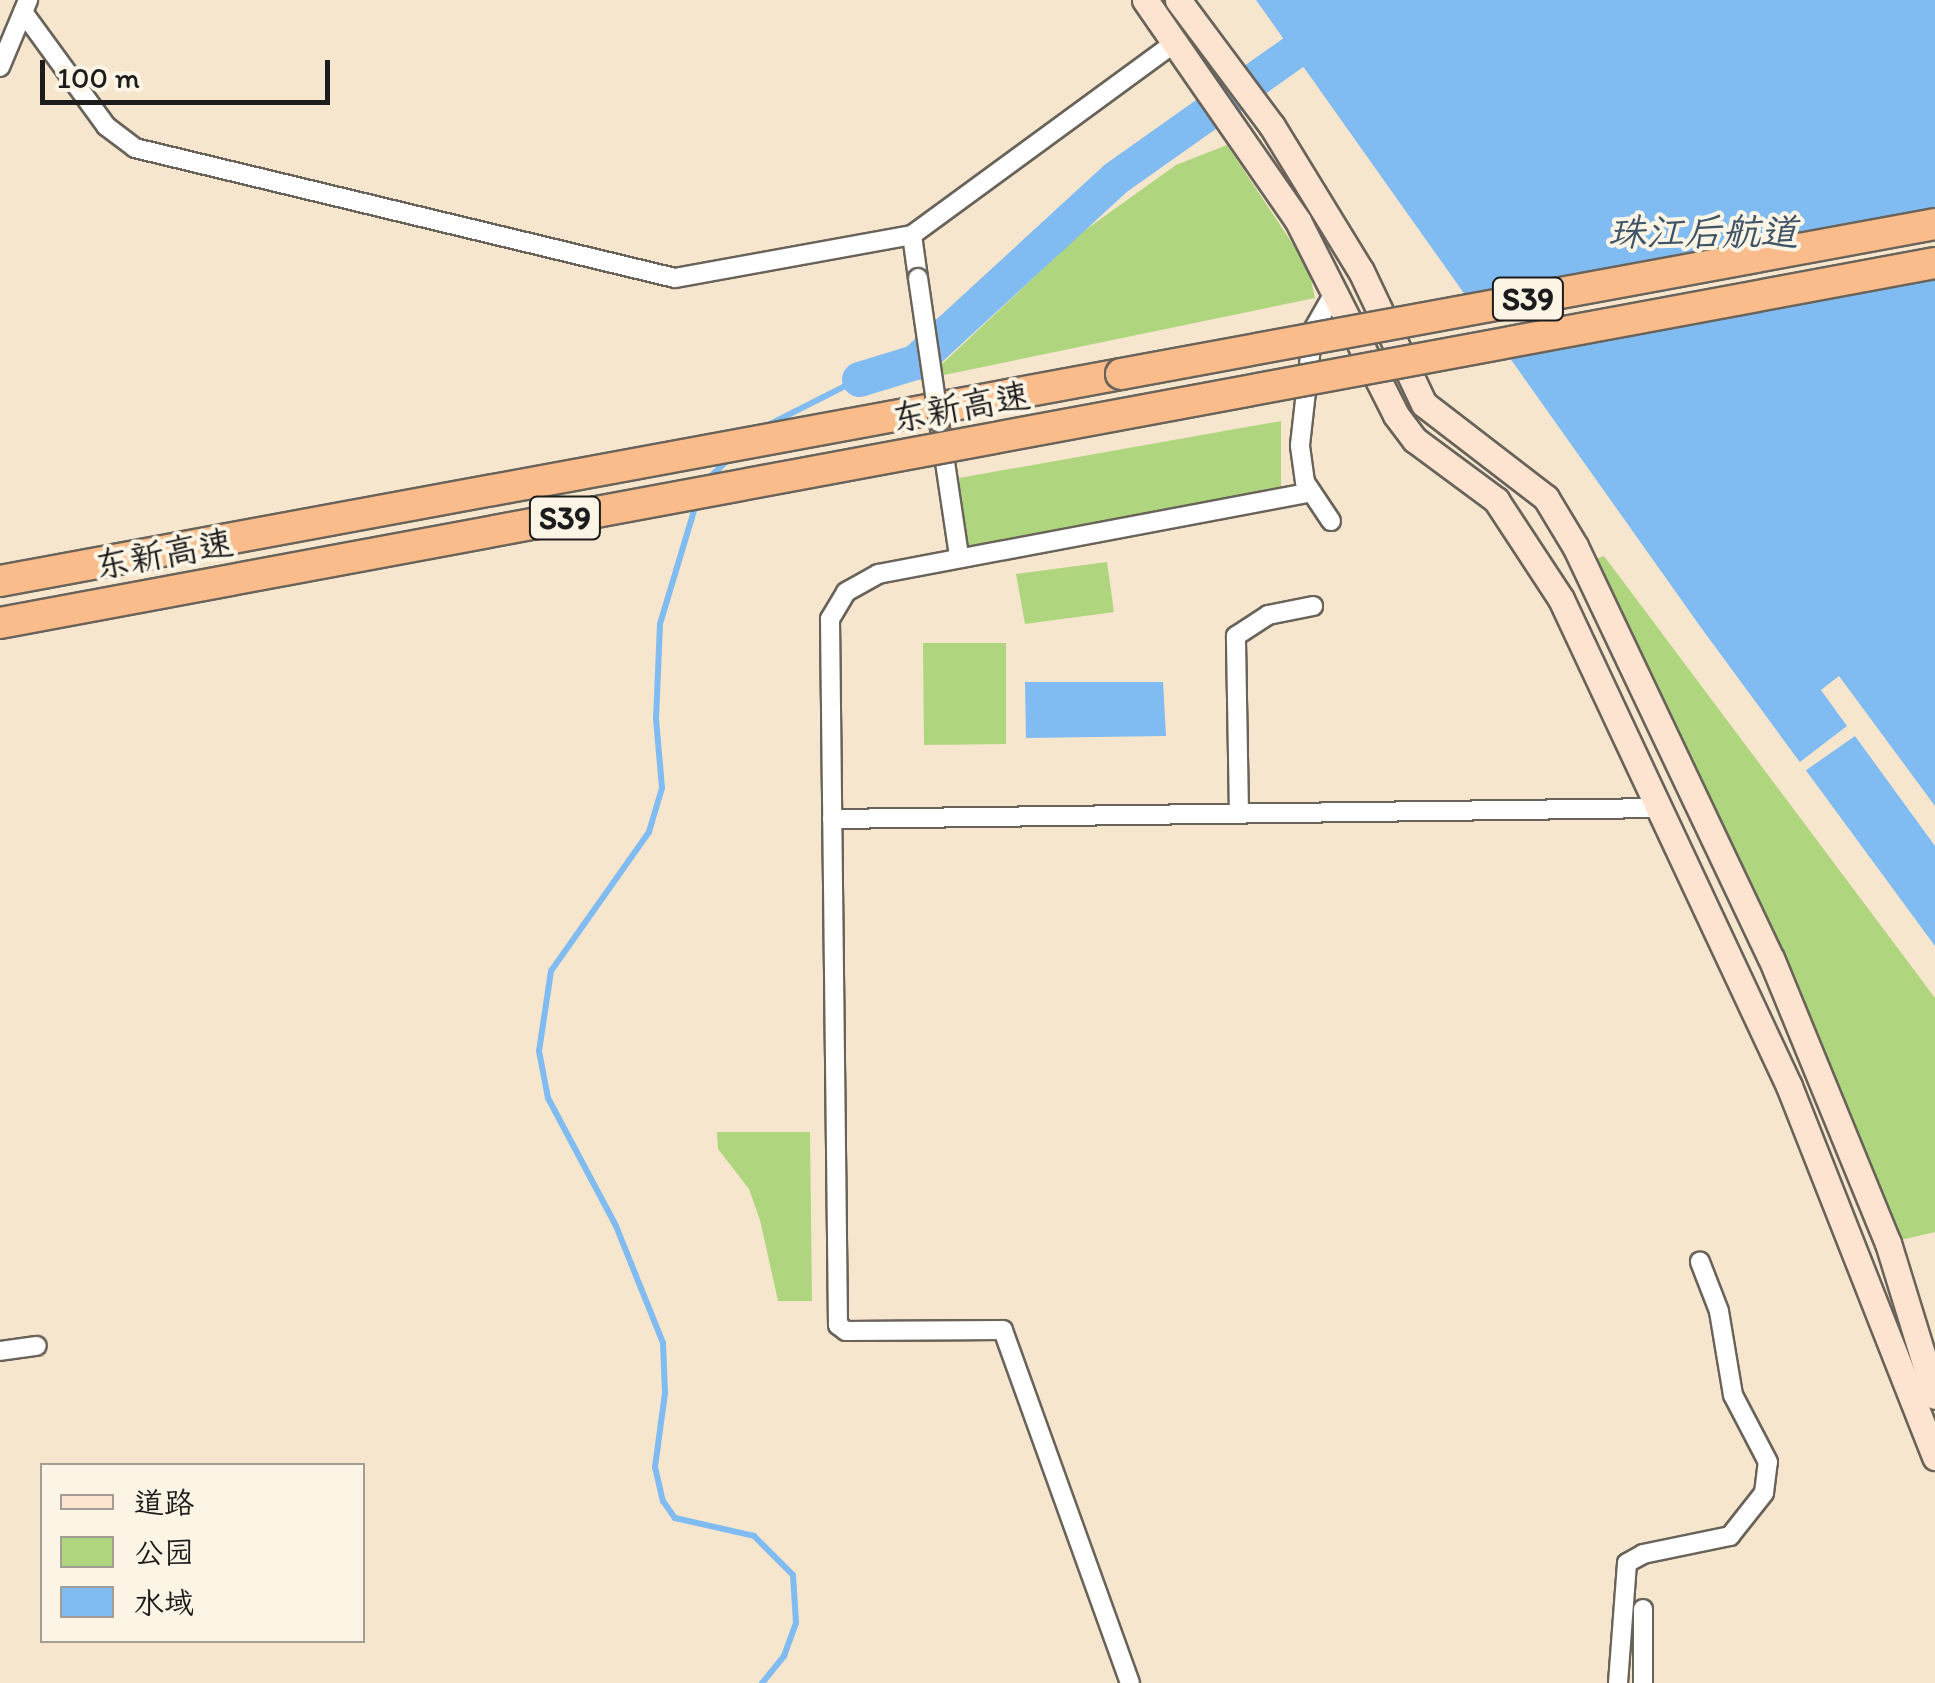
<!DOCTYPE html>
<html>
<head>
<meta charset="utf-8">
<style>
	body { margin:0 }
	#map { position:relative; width:1935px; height:1683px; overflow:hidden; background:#f7e6ce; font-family:Itim,"LXGW WenKai TC",sans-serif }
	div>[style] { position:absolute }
	.green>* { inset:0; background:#afd57f }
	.water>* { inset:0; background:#80bbf2 }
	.pier>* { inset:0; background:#f7e6ce }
	.stream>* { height:6px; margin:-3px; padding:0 3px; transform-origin:3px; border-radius:3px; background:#80bbf2 }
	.river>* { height:35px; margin:-17.5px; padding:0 17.5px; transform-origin:17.5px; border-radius:17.5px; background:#80bbf2 }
	.roads { filter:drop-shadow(2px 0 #69635a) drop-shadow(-2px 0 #69635a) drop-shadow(0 2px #69635a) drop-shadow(0 -2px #69635a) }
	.street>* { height:18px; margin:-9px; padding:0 9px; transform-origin:9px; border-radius:9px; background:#fff }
	.secondary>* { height:25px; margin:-12.5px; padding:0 12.5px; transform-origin:12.5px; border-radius:12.5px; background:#fde4d0 }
	.highway>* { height:30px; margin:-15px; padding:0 15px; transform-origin:15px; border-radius:15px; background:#f9bc8a }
	.bridges { filter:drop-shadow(2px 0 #69635a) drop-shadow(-2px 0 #69635a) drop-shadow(0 2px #69635a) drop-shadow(0 -2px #69635a) }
	.street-bridge>* { height:18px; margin:-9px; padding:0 9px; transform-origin:9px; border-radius:9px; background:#fff }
	.highway-bridge>* { height:30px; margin:-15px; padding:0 15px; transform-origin:15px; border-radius:15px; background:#f9bc8a }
	span { translate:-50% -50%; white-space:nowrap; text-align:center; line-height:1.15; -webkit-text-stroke:8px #fcf5e5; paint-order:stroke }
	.shield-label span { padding:2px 8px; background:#fcf5e5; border:2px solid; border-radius:8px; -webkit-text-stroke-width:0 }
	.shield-label { font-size:32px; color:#1c1c1c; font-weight:700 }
	.street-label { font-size:35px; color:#1c1c1c }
	.water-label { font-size:38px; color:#3f5467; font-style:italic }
	.legend { position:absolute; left:40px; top:1463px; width:325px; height:180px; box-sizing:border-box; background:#fcf5e5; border:2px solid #a29e95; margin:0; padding:12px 18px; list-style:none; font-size:30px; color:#1c1c1c }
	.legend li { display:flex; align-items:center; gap:20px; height:50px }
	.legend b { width:50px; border:2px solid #a29e95 }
	.scale { position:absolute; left:40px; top:60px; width:290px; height:45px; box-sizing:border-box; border:5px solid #1c1c1c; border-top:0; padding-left:12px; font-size:30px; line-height:35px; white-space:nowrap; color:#1c1c1c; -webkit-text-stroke:8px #fcf5e5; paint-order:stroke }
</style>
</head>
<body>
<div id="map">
	<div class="green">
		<i style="clip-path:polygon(1227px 145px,1308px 267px,1315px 298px,944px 375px,941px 365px,1081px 233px,1176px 165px)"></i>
		<i style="clip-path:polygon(1281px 421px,1281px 488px,967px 546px,959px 478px)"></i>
		<i style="clip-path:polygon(1604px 556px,1935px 998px,1935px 1232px,1888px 1243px,1583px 564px)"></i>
		<i style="clip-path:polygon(1107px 562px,1114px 612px,1025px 624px,1016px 574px)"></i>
		<i style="clip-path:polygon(923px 643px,1006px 643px,1006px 744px,924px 745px)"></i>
		<i style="clip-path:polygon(717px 1132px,810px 1132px,812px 1301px,778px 1301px,760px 1220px,749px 1189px,718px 1149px)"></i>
	</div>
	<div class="water">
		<i style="clip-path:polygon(1256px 0,1935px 0,1935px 946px,1702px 629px)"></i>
		<i style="clip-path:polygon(1025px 682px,1163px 682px,1166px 736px,1026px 738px)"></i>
	</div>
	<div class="pier">
		<i style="clip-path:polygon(1935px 207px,1935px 275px,1501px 356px,1457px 295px)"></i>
		<i style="clip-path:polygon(1839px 676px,1935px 806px,1935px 846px,1855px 736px,1802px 773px,1796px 765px,1847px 726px,1821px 690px)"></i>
	</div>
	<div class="stream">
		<i style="left:762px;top:428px;width:109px;rotate:-26.8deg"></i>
		<i style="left:708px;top:479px;width:32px;rotate:-44deg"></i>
		<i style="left:696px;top:504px;width:125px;rotate:106.7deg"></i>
		<i style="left:660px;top:624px;width:95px;rotate:92.4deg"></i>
		<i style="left:656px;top:719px;width:69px;rotate:85deg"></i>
		<i style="left:662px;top:788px;width:46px;rotate:106.5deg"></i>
		<i style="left:649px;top:832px;width:170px;rotate:125.2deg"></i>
		<i style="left:551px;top:971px;width:81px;rotate:98.5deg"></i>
		<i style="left:539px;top:1051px;width:48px;rotate:79.2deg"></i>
		<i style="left:548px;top:1098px;width:145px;rotate:62deg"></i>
		<i style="left:616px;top:1226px;width:126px;rotate:68.1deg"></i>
		<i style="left:663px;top:1343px;width:50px;rotate:87.7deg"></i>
		<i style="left:665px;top:1393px;width:75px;rotate:97.7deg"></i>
		<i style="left:655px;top:1467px;width:35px;rotate:77deg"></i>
		<i style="left:663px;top:1501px;width:21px;rotate:55deg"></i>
		<i style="left:675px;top:1518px;width:81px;rotate:12.8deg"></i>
		<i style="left:754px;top:1536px;width:55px;rotate:45deg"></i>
		<i style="left:793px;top:1575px;width:48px;rotate:86.4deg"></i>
		<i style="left:796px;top:1623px;width:35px;rotate:110deg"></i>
		<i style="left:784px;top:1656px;width:35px;rotate:129deg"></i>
	</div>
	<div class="river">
		<i style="left:859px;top:379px;width:59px;rotate:-16.9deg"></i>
		<i style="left:915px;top:362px;width:272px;rotate:-42.6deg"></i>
		<i style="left:1115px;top:178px;width:308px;rotate:-35.3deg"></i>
	</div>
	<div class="roads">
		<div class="street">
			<i style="left:23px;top:12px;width:141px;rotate:53.9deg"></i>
			<i style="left:106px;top:126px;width:36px;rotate:37deg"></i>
			<i style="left:135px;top:148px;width:555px;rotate:13.54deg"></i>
			<i style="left:675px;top:278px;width:241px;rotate:-10.3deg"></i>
			<i style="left:912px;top:235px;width:328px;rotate:-36.2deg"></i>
			<i style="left:0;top:67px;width:73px;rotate:-67.3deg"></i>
			<i style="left:912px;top:235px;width:43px;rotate:82.1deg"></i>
			<i style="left:939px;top:422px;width:135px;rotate:81.5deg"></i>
			<i style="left:1331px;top:521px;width:47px;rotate:-123.7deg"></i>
			<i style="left:1305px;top:482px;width:37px;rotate:-98deg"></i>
			<i style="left:1300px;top:445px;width:116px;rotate:-83.6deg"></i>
			<i style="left:1313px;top:330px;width:43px;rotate:-60.4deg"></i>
			<i style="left:1239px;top:813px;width:177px;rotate:-91deg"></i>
			<i style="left:1236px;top:636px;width:38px;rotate:-33deg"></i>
			<i style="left:1268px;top:615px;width:46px;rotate:-11.3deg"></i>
			<i style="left:832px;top:819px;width:828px;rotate:-0.76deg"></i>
			<i style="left:0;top:1351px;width:37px;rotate:-8deg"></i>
			<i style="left:1643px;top:1609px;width:74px;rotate:90deg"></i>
			<i style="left:1130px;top:1683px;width:375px;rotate:-109.8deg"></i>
			<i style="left:1003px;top:1330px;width:157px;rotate:179.6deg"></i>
			<i style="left:846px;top:1331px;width:10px;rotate:-143deg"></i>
			<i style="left:838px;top:1325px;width:706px;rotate:-90.65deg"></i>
			<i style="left:830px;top:619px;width:31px;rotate:-59deg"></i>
			<i style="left:846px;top:592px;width:37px;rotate:-29deg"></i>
			<i style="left:878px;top:574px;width:440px;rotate:-10.7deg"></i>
			<i style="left:1618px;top:1683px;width:120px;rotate:-85.7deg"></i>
			<i style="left:1627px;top:1563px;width:18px;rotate:-29deg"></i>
			<i style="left:1643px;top:1554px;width:89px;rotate:-11.7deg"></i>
			<i style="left:1730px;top:1536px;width:55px;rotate:-51.7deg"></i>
			<i style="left:1764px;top:1493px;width:31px;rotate:-83deg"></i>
			<i style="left:1768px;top:1462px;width:76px;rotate:-117.6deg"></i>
			<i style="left:1733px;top:1395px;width:85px;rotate:-99.5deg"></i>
			<i style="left:1719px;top:1311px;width:53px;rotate:-111.2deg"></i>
		</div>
		<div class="secondary">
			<i style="left:1145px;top:0;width:269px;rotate:55.3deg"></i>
			<i style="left:1298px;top:221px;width:217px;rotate:63.2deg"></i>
			<i style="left:1396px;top:415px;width:31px;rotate:53deg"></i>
			<i style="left:1415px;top:440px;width:101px;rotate:36.5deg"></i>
			<i style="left:1496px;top:500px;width:118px;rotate:56.7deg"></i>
			<i style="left:1561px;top:599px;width:538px;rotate:64.91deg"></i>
			<i style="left:1789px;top:1086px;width:399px;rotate:68.5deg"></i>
			<i style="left:1178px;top:0;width:157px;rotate:53.3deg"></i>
			<i style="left:1272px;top:126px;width:170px;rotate:58.5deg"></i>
			<i style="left:1361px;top:271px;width:147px;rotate:64.7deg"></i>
			<i style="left:1424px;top:404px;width:154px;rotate:37.6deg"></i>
			<i style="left:1546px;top:498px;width:56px;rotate:58.9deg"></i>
			<i style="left:1575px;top:546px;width:456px;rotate:64.6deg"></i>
			<i style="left:1771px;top:958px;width:308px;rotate:67.7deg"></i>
			<i style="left:1888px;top:1243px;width:160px;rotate:72.9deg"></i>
		</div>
		<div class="highway">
			<i style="left:0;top:581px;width:1140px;rotate:-10.46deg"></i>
		</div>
	</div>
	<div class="bridges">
		<div class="street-bridge">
			<i style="left:918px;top:278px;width:146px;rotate:81.7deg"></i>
		</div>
		<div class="highway-bridge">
			<i style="left:1121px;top:374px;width:828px;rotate:-10.44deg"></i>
			<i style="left:0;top:623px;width:1968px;rotate:-10.54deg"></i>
		</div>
	</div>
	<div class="shield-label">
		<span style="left:1528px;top:299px">S39</span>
		<span style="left:565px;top:518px">S39</span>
	</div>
	<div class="street-label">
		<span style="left:961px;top:407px;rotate:-10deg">东新高速</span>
		<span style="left:164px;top:554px;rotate:-10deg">东新高速</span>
	</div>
	<div class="water-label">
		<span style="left:1703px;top:233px">珠江后航道</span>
	</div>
	<ul class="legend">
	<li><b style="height:12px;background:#fde4d0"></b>道路</li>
	<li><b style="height:28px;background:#afd57f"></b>公园</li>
	<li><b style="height:28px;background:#80bbf2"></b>水域</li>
	</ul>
	<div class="scale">100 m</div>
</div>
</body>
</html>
